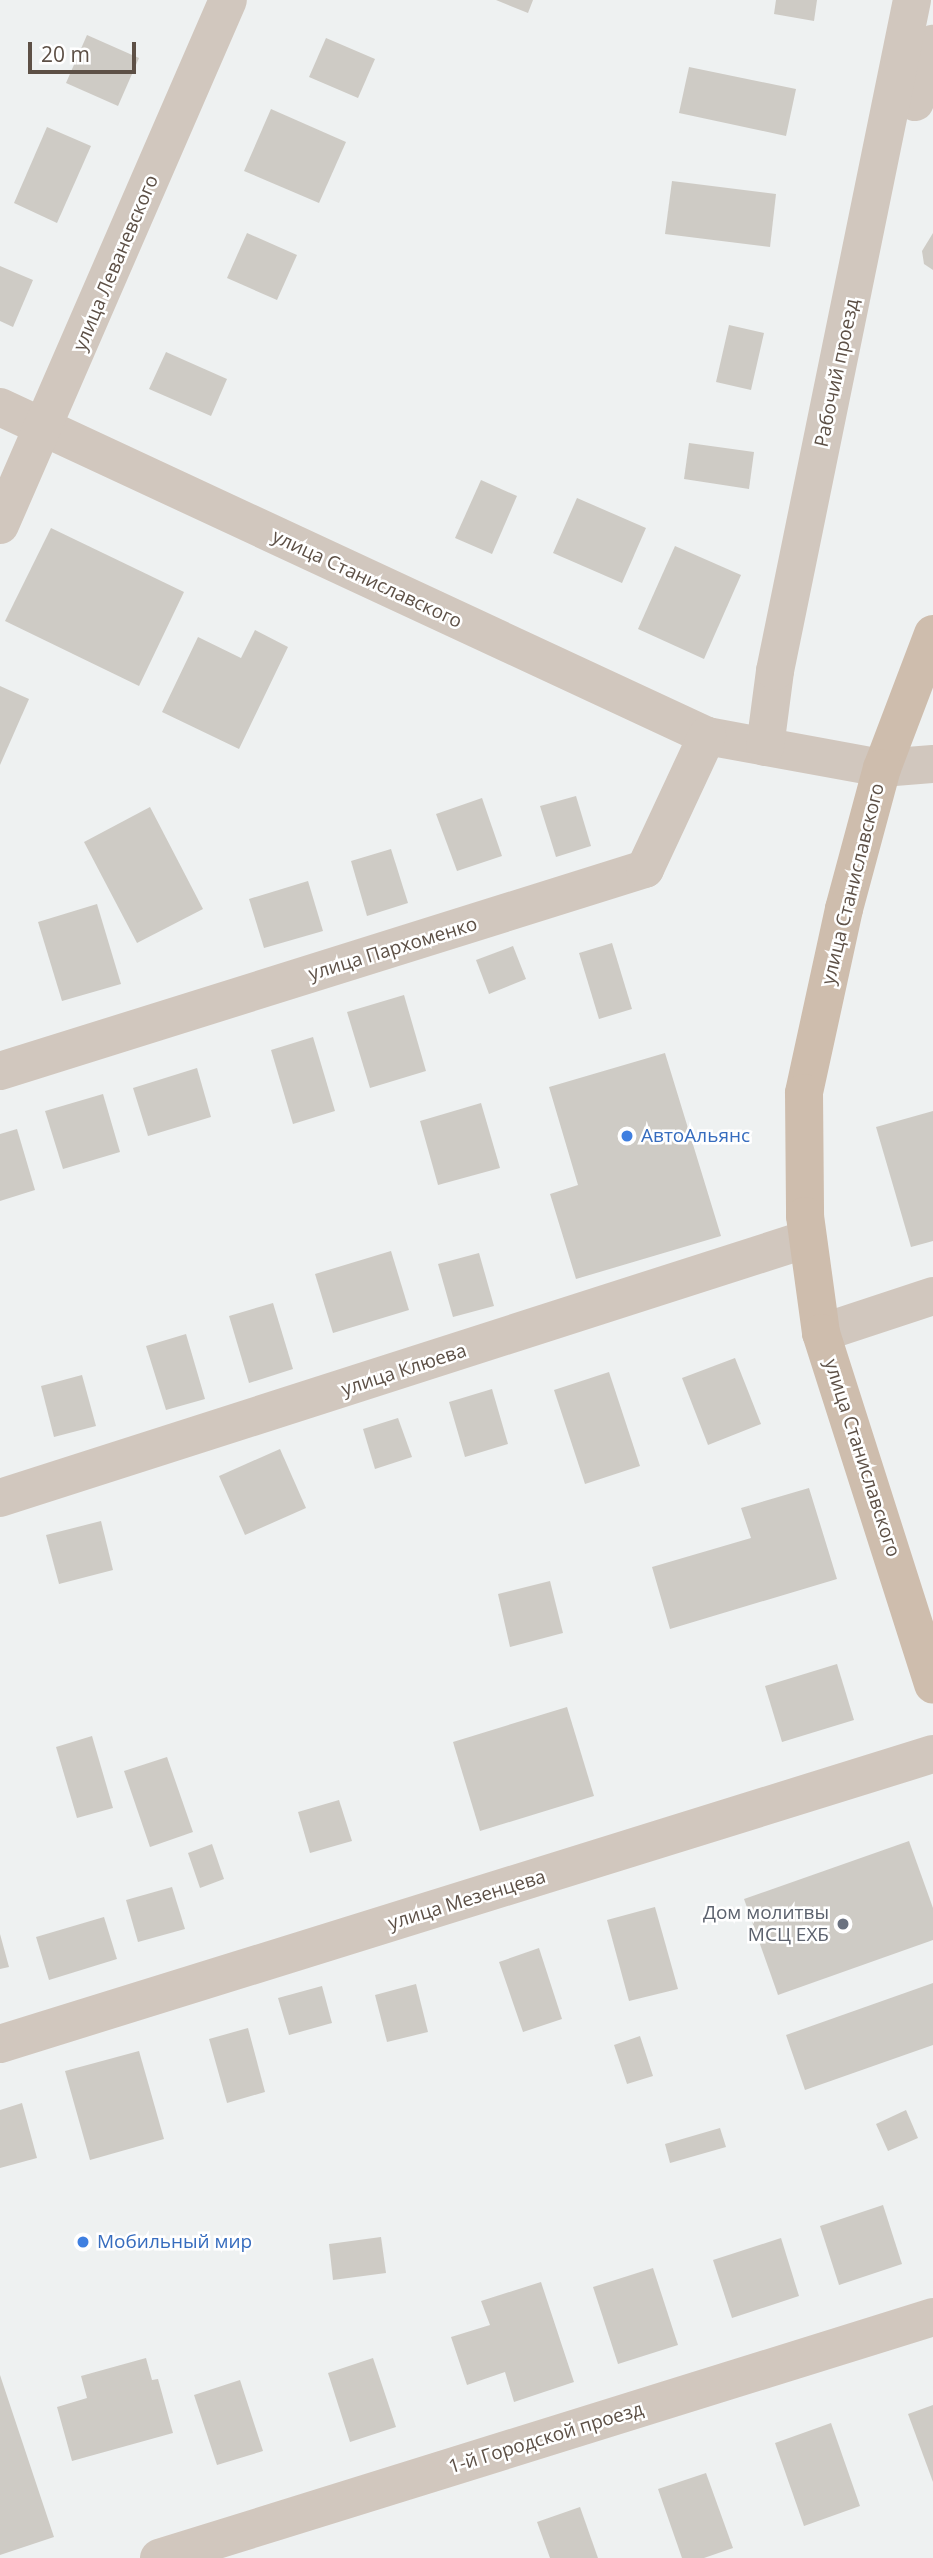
<!DOCTYPE html>
<html>
<head>
<meta charset="utf-8">
<style>
	body { margin:0 }
	#map { position:relative; width:933px; height:2558px; overflow:hidden; background:#eef1f1; font-family:"Open Sans",sans-serif }
	div>[style] { position:absolute }
	.building>* { inset:0; background:#cecbc5 }
	.minor>* { height:38px; margin:-19px; padding:0 19px; transform-origin:19px; border-radius:19px; background:#d1c7be }
	.major>* { height:38px; margin:-19px; padding:0 19px; transform-origin:19px; border-radius:19px; background:#cebdad }
	.dots>* { width:19px; height:19px; translate:-50% -50%; box-sizing:border-box; border:4px solid #fff; border-radius:50% }
	span { translate:-50% -50%; white-space:nowrap; text-align:center; line-height:1.15; -webkit-text-stroke:5px #fff; paint-order:stroke }
	.street-label { font-size:19px; color:#5d5046 }
	.shop-label { font-size:19px; color:#366cbe }
	.left { translate:0 -50%; text-align:left }
	.worship-label { font-size:19px; color:#5b616d }
	.right { translate:-100% -50%; text-align:right }
	.scale { position:absolute; left:28px; top:42px; width:108px; height:32px; box-sizing:border-box; border:4px solid #5d5046; border-top:0; padding-left:9px; font-size:21px; line-height:24px; white-space:nowrap; color:#5d5046; -webkit-text-stroke:5px #fff; paint-order:stroke }
</style>
</head>
<body>
<div id="map">
	<div class="building">
		<i style="clip-path:polygon(496px 0,533px 0,528px 13px)"></i>
		<i style="clip-path:polygon(776px 0,817px 0,814px 21px,774px 14px)"></i>
		<i style="clip-path:polygon(87px 35px,139px 58px,118px 106px,66px 83px)"></i>
		<i style="clip-path:polygon(326px 38px,375px 59px,358px 98px,309px 77px)"></i>
		<i style="clip-path:polygon(689px 67px,796px 89px,786px 136px,679px 113px)"></i>
		<i style="clip-path:polygon(271px 109px,346px 142px,319px 203px,244px 171px)"></i>
		<i style="clip-path:polygon(47px 127px,91px 146px,57px 223px,14px 203px)"></i>
		<i style="clip-path:polygon(672px 181px,776px 194px,770px 247px,665px 234px)"></i>
		<i style="clip-path:polygon(247px 233px,297px 255px,277px 300px,227px 278px)"></i>
		<i style="clip-path:polygon(933px 233px,933px 270px,924px 264px,922px 251px)"></i>
		<i style="clip-path:polygon(0 266px,33px 280px,13px 327px,0 321px)"></i>
		<i style="clip-path:polygon(729px 325px,764px 333px,751px 390px,716px 382px)"></i>
		<i style="clip-path:polygon(166px 352px,227px 379px,211px 416px,149px 389px)"></i>
		<i style="clip-path:polygon(689px 443px,754px 452px,749px 489px,684px 479px)"></i>
		<i style="clip-path:polygon(481px 480px,517px 496px,492px 554px,455px 538px)"></i>
		<i style="clip-path:polygon(577px 498px,646px 528px,622px 583px,553px 553px)"></i>
		<i style="clip-path:polygon(51px 528px,184px 592px,139px 686px,5px 621px)"></i>
		<i style="clip-path:polygon(675px 546px,741px 575px,704px 659px,638px 629px)"></i>
		<i style="clip-path:polygon(255px 630px,288px 647px,239px 749px,162px 712px,198px 637px,241px 658px)"></i>
		<i style="clip-path:polygon(0 686px,29px 699px,0 765px)"></i>
		<i style="clip-path:polygon(576px 796px,591px 846px,556px 857px,540px 806px)"></i>
		<i style="clip-path:polygon(482px 798px,502px 856px,457px 871px,436px 814px)"></i>
		<i style="clip-path:polygon(150px 807px,203px 909px,137px 943px,84px 842px)"></i>
		<i style="clip-path:polygon(391px 849px,408px 903px,367px 916px,351px 861px)"></i>
		<i style="clip-path:polygon(308px 881px,323px 931px,264px 948px,249px 899px)"></i>
		<i style="clip-path:polygon(97px 904px,121px 984px,62px 1001px,38px 922px)"></i>
		<i style="clip-path:polygon(612px 943px,632px 1009px,599px 1019px,579px 953px)"></i>
		<i style="clip-path:polygon(513px 946px,526px 979px,489px 994px,476px 960px)"></i>
		<i style="clip-path:polygon(404px 995px,426px 1071px,370px 1088px,347px 1012px)"></i>
		<i style="clip-path:polygon(313px 1037px,335px 1111px,293px 1124px,271px 1050px)"></i>
		<i style="clip-path:polygon(665px 1053px,721px 1236px,576px 1279px,550px 1194px,578px 1185px,549px 1087px)"></i>
		<i style="clip-path:polygon(197px 1068px,211px 1117px,148px 1136px,133px 1088px)"></i>
		<i style="clip-path:polygon(103px 1094px,120px 1152px,63px 1169px,45px 1111px)"></i>
		<i style="clip-path:polygon(481px 1103px,500px 1168px,438px 1185px,420px 1121px)"></i>
		<i style="clip-path:polygon(933px 1111px,933px 1241px,911px 1247px,876px 1127px)"></i>
		<i style="clip-path:polygon(17px 1129px,35px 1190px,0 1201px,0 1134px)"></i>
		<i style="clip-path:polygon(391px 1251px,409px 1310px,333px 1333px,315px 1274px)"></i>
		<i style="clip-path:polygon(479px 1253px,494px 1306px,453px 1317px,438px 1264px)"></i>
		<i style="clip-path:polygon(273px 1303px,293px 1369px,249px 1383px,229px 1316px)"></i>
		<i style="clip-path:polygon(186px 1334px,205px 1399px,166px 1410px,146px 1346px)"></i>
		<i style="clip-path:polygon(735px 1358px,761px 1424px,708px 1445px,682px 1378px)"></i>
		<i style="clip-path:polygon(609px 1372px,640px 1466px,585px 1484px,554px 1390px)"></i>
		<i style="clip-path:polygon(82px 1375px,96px 1426px,54px 1437px,41px 1386px)"></i>
		<i style="clip-path:polygon(492px 1389px,508px 1444px,465px 1457px,449px 1402px)"></i>
		<i style="clip-path:polygon(398px 1418px,412px 1457px,375px 1469px,363px 1429px)"></i>
		<i style="clip-path:polygon(280px 1449px,306px 1508px,245px 1535px,219px 1476px)"></i>
		<i style="clip-path:polygon(809px 1488px,837px 1579px,670px 1629px,652px 1567px,751px 1538px,741px 1508px)"></i>
		<i style="clip-path:polygon(101px 1521px,113px 1570px,59px 1584px,46px 1535px)"></i>
		<i style="clip-path:polygon(550px 1581px,563px 1633px,510px 1647px,498px 1594px)"></i>
		<i style="clip-path:polygon(837px 1664px,854px 1720px,782px 1742px,765px 1686px)"></i>
		<i style="clip-path:polygon(567px 1707px,594px 1796px,480px 1831px,453px 1742px)"></i>
		<i style="clip-path:polygon(92px 1736px,113px 1808px,77px 1818px,56px 1747px)"></i>
		<i style="clip-path:polygon(167px 1757px,193px 1832px,150px 1847px,124px 1771px)"></i>
		<i style="clip-path:polygon(339px 1800px,352px 1841px,310px 1853px,298px 1812px)"></i>
		<i style="clip-path:polygon(909px 1841px,933px 1908px,933px 1940px,778px 1995px,744px 1899px)"></i>
		<i style="clip-path:polygon(212px 1844px,224px 1879px,200px 1888px,188px 1853px)"></i>
		<i style="clip-path:polygon(172px 1887px,185px 1929px,138px 1942px,126px 1900px)"></i>
		<i style="clip-path:polygon(655px 1907px,678px 1989px,629px 2001px,607px 1920px)"></i>
		<i style="clip-path:polygon(104px 1917px,117px 1959px,49px 1980px,36px 1937px)"></i>
		<i style="clip-path:polygon(0 1934px,9px 1967px,0 1969px)"></i>
		<i style="clip-path:polygon(539px 1948px,562px 2019px,523px 2032px,499px 1962px)"></i>
		<i style="clip-path:polygon(933px 1983px,933px 2045px,805px 2090px,786px 2035px)"></i>
		<i style="clip-path:polygon(416px 1984px,428px 2032px,387px 2042px,375px 1995px)"></i>
		<i style="clip-path:polygon(322px 1986px,332px 2023px,289px 2035px,278px 1998px)"></i>
		<i style="clip-path:polygon(248px 2028px,265px 2092px,227px 2103px,209px 2039px)"></i>
		<i style="clip-path:polygon(640px 2036px,653px 2076px,627px 2084px,614px 2045px)"></i>
		<i style="clip-path:polygon(139px 2051px,164px 2139px,90px 2160px,65px 2071px)"></i>
		<i style="clip-path:polygon(22px 2103px,37px 2158px,0 2168px,0 2110px)"></i>
		<i style="clip-path:polygon(906px 2110px,918px 2138px,888px 2151px,876px 2124px)"></i>
		<i style="clip-path:polygon(720px 2128px,726px 2147px,670px 2163px,665px 2144px)"></i>
		<i style="clip-path:polygon(883px 2205px,902px 2264px,839px 2285px,820px 2226px)"></i>
		<i style="clip-path:polygon(381px 2237px,386px 2273px,333px 2280px,329px 2244px)"></i>
		<i style="clip-path:polygon(781px 2238px,799px 2296px,732px 2318px,713px 2260px)"></i>
		<i style="clip-path:polygon(653px 2268px,678px 2345px,618px 2364px,593px 2287px)"></i>
		<i style="clip-path:polygon(541px 2282px,574px 2382px,514px 2402px,505px 2372px,467px 2385px,451px 2337px,490px 2325px,481px 2301px)"></i>
		<i style="clip-path:polygon(146px 2358px,152px 2380px,158px 2379px,173px 2433px,72px 2461px,57px 2407px,87px 2398px,81px 2376px)"></i>
		<i style="clip-path:polygon(373px 2358px,396px 2427px,350px 2442px,328px 2373px)"></i>
		<i style="clip-path:polygon(0 2375px,54px 2537px,0 2555px)"></i>
		<i style="clip-path:polygon(240px 2380px,263px 2451px,217px 2465px,194px 2395px)"></i>
		<i style="clip-path:polygon(933px 2405px,933px 2482px,908px 2414px)"></i>
		<i style="clip-path:polygon(831px 2423px,860px 2506px,804px 2526px,775px 2443px)"></i>
		<i style="clip-path:polygon(706px 2473px,733px 2548px,704px 2558px,682px 2558px,658px 2489px)"></i>
		<i style="clip-path:polygon(580px 2507px,598px 2558px,550px 2558px,537px 2522px)"></i>
	</div>
	<div class="minor">
		<i style="left:915px;top:102px;width:61px;rotate:-72.8deg"></i>
		<i style="left:0;top:407px;width:780px;rotate:24.95deg"></i>
		<i style="left:707px;top:736px;width:178px;rotate:10.4deg"></i>
		<i style="left:882px;top:768px;width:51px;rotate:-4.5deg"></i>
		<i style="left:0;top:525px;width:572px;rotate:-66.53deg"></i>
		<i style="left:765px;top:747px;width:77px;rotate:-82.5deg"></i>
		<i style="left:775px;top:671px;width:685px;rotate:-78.46deg"></i>
		<i style="left:0;top:1071px;width:676px;rotate:-17.39deg"></i>
		<i style="left:645px;top:869px;width:147px;rotate:-65deg"></i>
		<i style="left:821px;top:1333px;width:118px;rotate:-18.3deg"></i>
		<i style="left:0;top:1498px;width:848px;rotate:-17.79deg"></i>
		<i style="left:0;top:2044px;width:977px;rotate:-17.27deg"></i>
		<i style="left:159px;top:2558px;width:811px;rotate:-17.29deg"></i>
	</div>
	<div class="major">
		<i style="left:933px;top:634px;width:143px;rotate:110.8deg"></i>
		<i style="left:882px;top:768px;width:146px;rotate:105.1deg"></i>
		<i style="left:844px;top:909px;width:188px;rotate:102.3deg"></i>
		<i style="left:804px;top:1093px;width:123px;rotate:89.5deg"></i>
		<i style="left:805px;top:1216px;width:118px;rotate:82.2deg"></i>
		<i style="left:821px;top:1333px;width:369px;rotate:72.3deg"></i>
	</div>
	<div class="dots">
		<i style="left:627px;top:1136px;background:#3f7fe0"></i>
		<i style="left:843px;top:1924px;background:#6b7280"></i>
		<i style="left:83px;top:2242px;background:#3f7fe0"></i>
	</div>
	<div class="street-label">
		<span style="left:116px;top:263px;rotate:-67deg">улица Леваневского</span>
		<span style="left:837px;top:373px;rotate:-78deg">Рабочий проезд</span>
		<span style="left:367px;top:579px;rotate:25deg">улица Станиславского</span>
		<span style="left:853px;top:884px;rotate:-76deg">улица Станиславского</span>
		<span style="left:393px;top:949px;rotate:-17deg">улица Пархоменко</span>
		<span style="left:404px;top:1370px;rotate:-18deg">улица Клюева</span>
		<span style="left:862px;top:1458px;rotate:72deg">улица Станиславского</span>
		<span style="left:467px;top:1900px;rotate:-17deg">улица Мезенцева</span>
		<span style="left:546px;top:2438px;rotate:-17deg">1-й Городской проезд</span>
	</div>
	<div class="shop-label">
		<span class="left" style="left:641px;top:1136px">АвтоАльянс</span>
		<span class="left" style="left:97px;top:2242px">Мобильный мир</span>
	</div>
	<div class="worship-label">
		<span class="right" style="left:829px;top:1924px">Дом молитвы<br>МСЦ ЕХБ</span>
	</div>
	<div class="scale">20 m</div>
</div>
</body>
</html>
